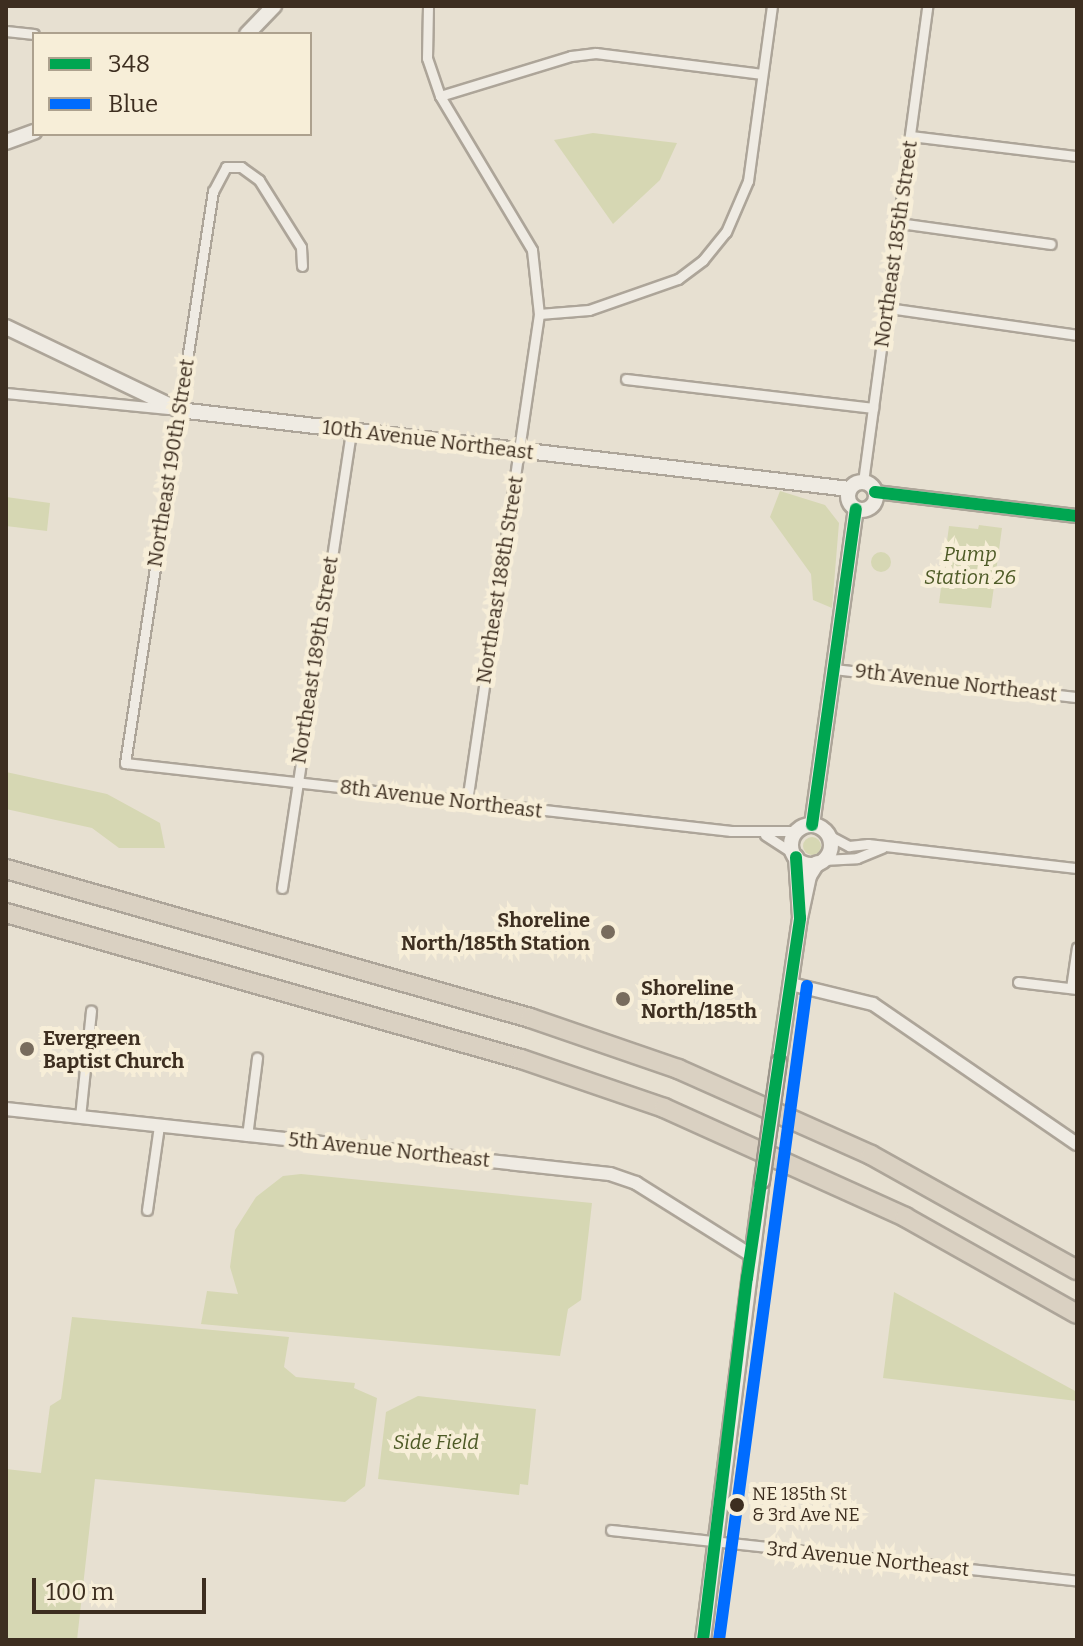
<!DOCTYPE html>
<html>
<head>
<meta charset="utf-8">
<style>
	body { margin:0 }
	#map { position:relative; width:1083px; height:1646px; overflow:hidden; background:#e7e0d1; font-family:Bitter,serif }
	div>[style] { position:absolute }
	.green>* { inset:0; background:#d6d7b3 }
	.round { border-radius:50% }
	.roads { filter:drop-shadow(2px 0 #ada599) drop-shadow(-2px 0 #ada599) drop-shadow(0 2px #ada599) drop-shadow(0 -2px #ada599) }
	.minor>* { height:9px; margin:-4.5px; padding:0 4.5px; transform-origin:4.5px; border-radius:4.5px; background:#efebe3 }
	.tertiary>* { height:12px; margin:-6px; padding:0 6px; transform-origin:6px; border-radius:6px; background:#efebe3 }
	.secondary>* { height:14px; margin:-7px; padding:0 7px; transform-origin:7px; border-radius:7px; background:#efebe3 }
	.secondary>.ring { margin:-7px; padding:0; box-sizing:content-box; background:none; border:14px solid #efebe3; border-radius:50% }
	.motorway>* { height:18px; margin:-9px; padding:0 9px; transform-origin:9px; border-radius:9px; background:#dad1c2 }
	.bridges { filter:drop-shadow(2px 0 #9c958a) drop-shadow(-2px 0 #9c958a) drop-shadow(0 2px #9c958a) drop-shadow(0 -2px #9c958a) }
	.secondary-bridge>* { height:14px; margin:-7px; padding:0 7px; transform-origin:7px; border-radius:7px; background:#efebe3 }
	.bus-1>* { height:12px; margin:-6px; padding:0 6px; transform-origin:6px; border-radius:6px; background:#00a651 }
	.bus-2>* { height:12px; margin:-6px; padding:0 6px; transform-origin:6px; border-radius:6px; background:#006cff }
	.dots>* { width:22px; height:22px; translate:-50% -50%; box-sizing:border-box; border:4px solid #f7eed8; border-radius:50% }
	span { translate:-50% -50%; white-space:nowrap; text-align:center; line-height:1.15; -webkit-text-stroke:8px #f7eed8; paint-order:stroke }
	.bus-label { font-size:18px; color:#3d2e20 }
	.left { translate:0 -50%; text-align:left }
	.street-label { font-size:20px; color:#3d2e20 }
	.park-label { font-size:20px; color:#4d5a26; font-style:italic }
	.poi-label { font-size:20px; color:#3d2e20; font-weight:700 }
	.right { translate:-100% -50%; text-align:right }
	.frame { position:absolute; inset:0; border:8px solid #3d2e20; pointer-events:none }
	.legend { position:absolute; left:32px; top:32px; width:280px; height:104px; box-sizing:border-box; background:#f7eed8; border:2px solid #ada18e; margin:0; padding:10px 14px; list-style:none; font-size:24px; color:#3d2e20 }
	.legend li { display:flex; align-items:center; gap:16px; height:40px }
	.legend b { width:40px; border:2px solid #ada18e }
	.scale { position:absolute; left:32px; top:1578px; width:174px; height:36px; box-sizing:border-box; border:4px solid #3d2e20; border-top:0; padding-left:10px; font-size:24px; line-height:28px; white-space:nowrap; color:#3d2e20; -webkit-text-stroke:6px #f7eed8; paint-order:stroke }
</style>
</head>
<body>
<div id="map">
	<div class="green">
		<i style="clip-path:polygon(593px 133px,677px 143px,660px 180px,613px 224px,554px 140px)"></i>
		<i style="clip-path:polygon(780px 491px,825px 505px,839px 523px,832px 608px,813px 600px,811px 574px,770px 517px)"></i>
		<i style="clip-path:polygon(6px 497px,50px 503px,47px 531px,6px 526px)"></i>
		<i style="clip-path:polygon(979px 525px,1002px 528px,991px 608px,939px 603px,949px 526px,978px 529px)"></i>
		<i class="round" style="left:871px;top:552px;width:20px;height:20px"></i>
		<i style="clip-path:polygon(6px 772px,107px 794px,160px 823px,165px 848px,119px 848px,92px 828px,6px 809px)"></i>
		<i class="round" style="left:803px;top:837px;width:18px;height:18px"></i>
		<i style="clip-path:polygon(301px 1174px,592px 1203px,581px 1300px,568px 1309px,560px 1356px,201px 1324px,207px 1291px,238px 1294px,230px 1267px,235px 1230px,256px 1197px,283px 1176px)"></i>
		<i style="clip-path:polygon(894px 1292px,1077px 1392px,1077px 1401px,883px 1378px)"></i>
		<i style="clip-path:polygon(72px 1317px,289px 1337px,284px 1367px,296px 1377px,355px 1383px,354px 1388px,377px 1398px,365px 1486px,345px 1502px,95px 1479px,77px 1640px,6px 1640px,6px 1469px,41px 1473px,50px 1406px,61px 1399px)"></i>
		<i style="clip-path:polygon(418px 1396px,536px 1409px,528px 1485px,520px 1484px,519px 1495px,378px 1479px,386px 1412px)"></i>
	</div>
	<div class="roads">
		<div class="minor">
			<i style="left:428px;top:6px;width:52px;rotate:91.1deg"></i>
			<i style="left:427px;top:58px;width:40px;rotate:71.1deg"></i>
			<i style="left:440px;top:96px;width:179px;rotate:59.1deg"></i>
			<i style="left:532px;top:250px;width:64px;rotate:83.8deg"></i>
			<i style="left:539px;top:314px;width:491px;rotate:98.4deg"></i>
			<i style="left:6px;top:31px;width:28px;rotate:6deg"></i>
			<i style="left:440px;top:96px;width:137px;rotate:-17deg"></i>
			<i style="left:571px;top:56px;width:25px;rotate:-7deg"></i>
			<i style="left:596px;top:53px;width:167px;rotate:7.2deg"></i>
			<i style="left:911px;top:136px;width:167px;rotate:6.9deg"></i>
			<i style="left:899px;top:223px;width:153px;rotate:7.9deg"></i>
			<i style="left:302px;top:266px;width:19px;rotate:-93deg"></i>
			<i style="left:301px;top:247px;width:79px;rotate:-122.1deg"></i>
			<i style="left:259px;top:180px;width:22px;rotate:-144deg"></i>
			<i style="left:241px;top:167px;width:15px;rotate:180deg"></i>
			<i style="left:226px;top:167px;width:27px;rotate:118deg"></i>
			<i style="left:213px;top:191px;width:579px;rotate:98.75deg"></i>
			<i style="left:125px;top:763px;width:610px;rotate:6.4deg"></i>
			<i style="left:731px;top:831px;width:66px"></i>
			<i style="left:888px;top:308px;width:191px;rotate:8.1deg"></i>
			<i style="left:539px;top:314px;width:50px;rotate:-4.6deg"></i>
			<i style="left:589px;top:310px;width:94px;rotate:-19.2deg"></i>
			<i style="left:678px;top:279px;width:31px;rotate:-37deg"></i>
			<i style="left:703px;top:260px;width:36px;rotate:-51deg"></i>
			<i style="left:726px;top:232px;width:56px;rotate:-66.7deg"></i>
			<i style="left:748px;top:181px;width:177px;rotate:-82.2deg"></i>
			<i style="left:626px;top:379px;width:249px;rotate:6.7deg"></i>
			<i style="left:6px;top:393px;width:163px;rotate:5.6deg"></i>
			<i style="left:863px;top:482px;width:480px;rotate:-82.3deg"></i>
			<i style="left:834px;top:669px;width:245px;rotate:6.6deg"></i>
			<i style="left:765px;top:835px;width:33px;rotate:33deg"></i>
			<i style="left:828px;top:835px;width:24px;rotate:28deg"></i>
			<i style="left:849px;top:846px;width:19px;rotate:-6deg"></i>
			<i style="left:868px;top:844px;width:210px;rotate:6.6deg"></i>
			<i style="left:823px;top:860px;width:34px;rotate:-3deg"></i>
			<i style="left:857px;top:858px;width:27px;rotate:-22deg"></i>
			<i style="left:282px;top:888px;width:461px;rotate:-81.4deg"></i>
			<i style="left:1018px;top:982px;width:59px;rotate:6.8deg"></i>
			<i style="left:1071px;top:988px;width:41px;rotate:-81.7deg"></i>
			<i style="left:80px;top:1117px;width:107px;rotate:-84.1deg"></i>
			<i style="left:247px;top:1136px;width:79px;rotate:-82.7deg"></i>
			<i style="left:147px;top:1210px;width:85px;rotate:-81.9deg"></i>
			<i style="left:611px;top:1530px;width:469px;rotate:6.2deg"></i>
		</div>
		<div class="tertiary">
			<i style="left:875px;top:492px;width:203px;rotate:6.8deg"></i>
			<i style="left:791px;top:984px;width:84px;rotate:13.7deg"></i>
			<i style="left:873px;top:1004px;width:247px;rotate:34.5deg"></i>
			<i style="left:6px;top:1109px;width:607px;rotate:6.14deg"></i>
			<i style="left:610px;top:1174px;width:28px;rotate:19deg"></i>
			<i style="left:636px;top:1183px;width:136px;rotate:32.1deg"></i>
		</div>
		<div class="secondary">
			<i style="left:247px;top:34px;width:39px;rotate:-46deg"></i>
			<i style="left:6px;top:142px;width:30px;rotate:-20deg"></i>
			<i style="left:6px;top:327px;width:192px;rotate:25.6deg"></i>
			<i style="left:179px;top:410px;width:675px;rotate:6.72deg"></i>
			<i class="ring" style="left:848px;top:482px;width:14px;height:14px"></i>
			<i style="left:812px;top:825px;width:319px;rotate:-82.1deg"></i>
			<i class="ring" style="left:791px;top:825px;width:26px;height:26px"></i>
			<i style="left:796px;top:857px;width:61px;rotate:86.2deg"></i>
			<i style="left:779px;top:1062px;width:146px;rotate:-81.7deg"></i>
			<i style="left:800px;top:918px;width:43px;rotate:-77.9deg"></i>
			<i style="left:809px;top:876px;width:15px;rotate:-58deg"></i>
			<i style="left:703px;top:1640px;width:463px;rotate:-82.7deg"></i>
		</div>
		<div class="motorway">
			<i style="left:6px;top:869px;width:545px;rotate:15.87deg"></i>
			<i style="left:530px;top:1018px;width:157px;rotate:19deg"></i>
			<i style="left:678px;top:1069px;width:211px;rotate:24deg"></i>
			<i style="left:871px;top:1155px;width:236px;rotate:29.2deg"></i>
			<i style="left:6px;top:913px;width:535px;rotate:15.83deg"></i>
			<i style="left:521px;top:1059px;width:151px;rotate:18.9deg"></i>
			<i style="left:664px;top:1108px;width:265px;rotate:24.3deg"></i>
			<i style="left:905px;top:1217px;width:197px;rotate:29.4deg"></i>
		</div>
	</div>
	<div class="bridges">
		<div class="secondary-bridge">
			<i style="left:762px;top:1181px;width:120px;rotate:-81.9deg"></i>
		</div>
	</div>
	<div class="bus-1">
		<i style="left:875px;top:492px;width:203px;rotate:6.8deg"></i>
		<i style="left:812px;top:825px;width:319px;rotate:-82.1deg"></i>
		<i style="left:703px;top:1640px;width:365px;rotate:-83.1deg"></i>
		<i style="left:747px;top:1278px;width:364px;rotate:-81.6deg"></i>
		<i style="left:800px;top:918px;width:61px;rotate:-93.8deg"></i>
	</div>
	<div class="bus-2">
		<i style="left:719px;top:1640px;width:660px;rotate:-82.34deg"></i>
	</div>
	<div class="dots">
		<i style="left:608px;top:932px;background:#786c5e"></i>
		<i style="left:623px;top:999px;background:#786c5e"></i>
		<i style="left:27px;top:1049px;background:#786c5e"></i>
		<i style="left:737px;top:1505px;background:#3d2e20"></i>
	</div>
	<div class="bus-label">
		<span class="left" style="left:752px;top:1505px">NE 185th St<br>&amp; 3rd Ave NE</span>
	</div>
	<div class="street-label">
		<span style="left:896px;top:244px;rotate:-82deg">Northeast 185th Street</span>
		<span style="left:428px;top:440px;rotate:7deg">10th Avenue Northeast</span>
		<span style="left:171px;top:463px;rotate:-81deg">Northeast 190th Street</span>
		<span style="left:500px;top:580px;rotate:-81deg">Northeast 188th Street</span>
		<span style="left:315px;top:660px;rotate:-81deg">Northeast 189th Street</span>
		<span style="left:956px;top:683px;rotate:7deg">9th Avenue Northeast</span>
		<span style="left:441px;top:799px;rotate:7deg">8th Avenue Northeast</span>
		<span style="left:389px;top:1150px;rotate:6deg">5th Avenue Northeast</span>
		<span style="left:868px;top:1559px;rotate:6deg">3rd Avenue Northeast</span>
	</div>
	<div class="park-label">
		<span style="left:970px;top:566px">Pump<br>Station 26</span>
		<span style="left:436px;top:1442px">Side Field</span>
	</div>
	<div class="poi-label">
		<span class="right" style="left:590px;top:932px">Shoreline<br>North/185th Station</span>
		<span class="left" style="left:641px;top:1000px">Shoreline<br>North/185th</span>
		<span class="left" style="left:43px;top:1050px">Evergreen<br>Baptist Church</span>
	</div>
	<div class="frame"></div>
	<ul class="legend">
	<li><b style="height:10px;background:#00a651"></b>348</li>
	<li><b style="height:10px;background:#006cff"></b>Blue</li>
	</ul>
	<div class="scale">100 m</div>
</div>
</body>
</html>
